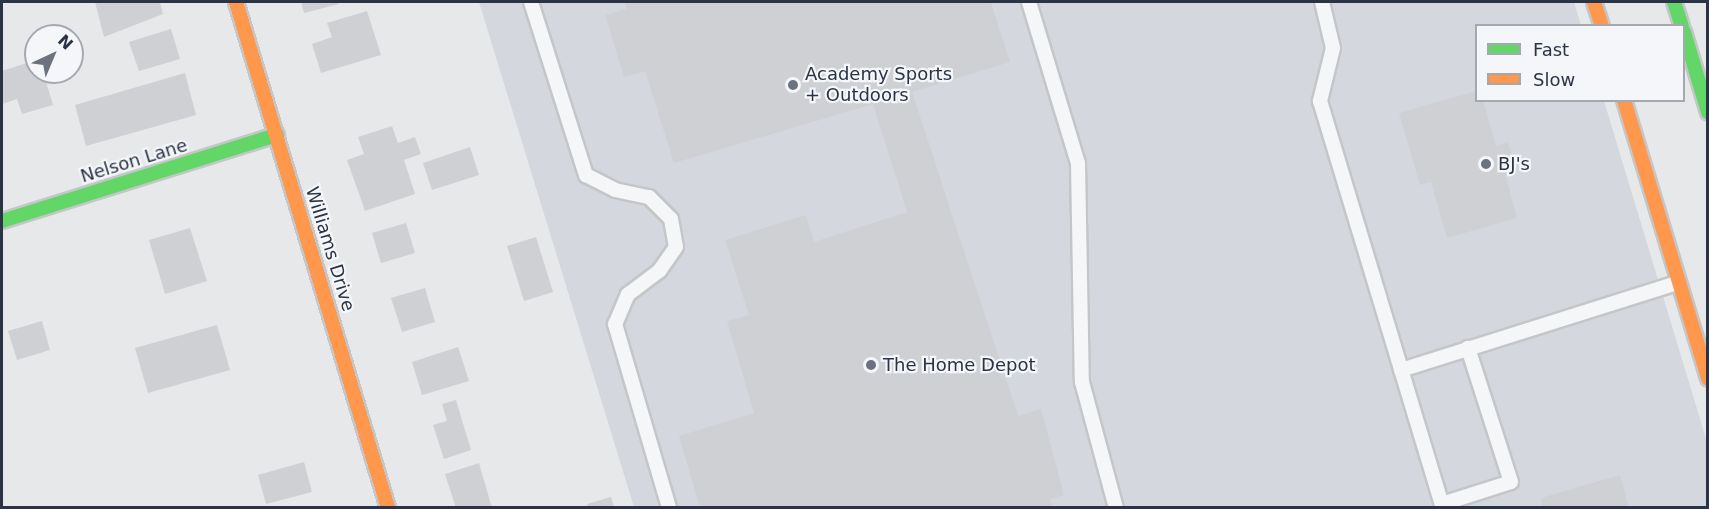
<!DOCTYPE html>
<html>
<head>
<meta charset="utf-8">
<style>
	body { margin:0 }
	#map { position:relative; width:1709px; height:509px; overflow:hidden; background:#e6e8ea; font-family:"DejaVu Sans",sans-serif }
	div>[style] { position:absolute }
	.built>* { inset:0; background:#d4d7dd }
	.building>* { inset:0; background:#ced0d3 }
	.roads { filter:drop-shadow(2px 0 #c4c6c8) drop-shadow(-2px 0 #c4c6c8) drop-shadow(0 2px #c4c6c8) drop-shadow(0 -2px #c4c6c8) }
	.lane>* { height:14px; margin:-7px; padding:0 7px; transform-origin:7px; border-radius:7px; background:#f5f6f7 }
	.fast>* { height:14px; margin:-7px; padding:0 7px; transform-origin:7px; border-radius:7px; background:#63d668 }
	.slow>* { height:14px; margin:-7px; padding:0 7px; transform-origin:7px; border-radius:7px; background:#ff974d }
	.dots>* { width:16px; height:16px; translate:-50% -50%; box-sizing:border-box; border:3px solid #f4f6f9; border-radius:50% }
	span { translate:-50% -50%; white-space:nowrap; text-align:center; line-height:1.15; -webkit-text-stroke:4.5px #f4f6f9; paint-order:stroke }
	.poi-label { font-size:18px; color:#2b3445 }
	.left { translate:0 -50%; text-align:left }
	.street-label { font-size:18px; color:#2b3445 }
	.frame { position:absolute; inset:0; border:3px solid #2b3445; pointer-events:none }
	.legend { position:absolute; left:1475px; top:24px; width:210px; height:78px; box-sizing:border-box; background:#f4f6f9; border:2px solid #a4a8b1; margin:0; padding:8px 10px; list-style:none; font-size:18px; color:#2b3445 }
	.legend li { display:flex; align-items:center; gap:12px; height:30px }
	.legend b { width:30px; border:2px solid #a4a8b1 }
	.north { position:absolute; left:24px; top:24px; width:60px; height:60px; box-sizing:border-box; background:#f4f6f9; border:2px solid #a4a8b1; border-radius:50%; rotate:44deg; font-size:16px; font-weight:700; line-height:24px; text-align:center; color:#2b3445 }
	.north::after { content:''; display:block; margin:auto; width:21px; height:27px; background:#6c737f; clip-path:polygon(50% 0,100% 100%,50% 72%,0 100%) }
</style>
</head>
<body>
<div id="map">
	<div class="built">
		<i style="clip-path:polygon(479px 2px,1574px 2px,1581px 25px,1476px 26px,1476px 100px,1604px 101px,1707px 442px,1707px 507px,634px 507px)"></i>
	</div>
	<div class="building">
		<i style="clip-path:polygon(95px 2px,160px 2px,163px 14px,104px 37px)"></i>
		<i style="clip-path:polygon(301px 2px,338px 2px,339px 4px,304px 13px)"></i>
		<i style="clip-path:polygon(624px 2px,991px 2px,1010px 62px,912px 92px,1018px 416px,1041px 409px,1064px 495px,1050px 499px,1053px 508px,700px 508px,679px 436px,754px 413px,727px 321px,749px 315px,725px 240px,806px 215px,814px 242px,907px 212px,873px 104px,674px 163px,645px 71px,624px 77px,605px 15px,627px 9px)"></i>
		<i style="clip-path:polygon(367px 11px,381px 55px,321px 73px,312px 44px,332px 37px,327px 23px)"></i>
		<i style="clip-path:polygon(171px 29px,180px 59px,139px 71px,129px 42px)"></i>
		<i style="clip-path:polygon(36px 60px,36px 72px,43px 72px,53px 105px,22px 114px,17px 99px,2px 104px,2px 71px)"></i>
		<i style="clip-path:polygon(185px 73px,196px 115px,86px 146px,75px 105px)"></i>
		<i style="clip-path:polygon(1476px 91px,1476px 100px,1483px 100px,1496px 146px,1508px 142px,1515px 167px,1504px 170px,1517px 218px,1447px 238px,1431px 182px,1420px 185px,1399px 113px)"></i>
		<i style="clip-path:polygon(392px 126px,398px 143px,415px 137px,421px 154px,404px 160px,415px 194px,365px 211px,347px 160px,364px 154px,358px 137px)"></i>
		<i style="clip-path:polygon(470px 147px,479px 175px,432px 190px,423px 163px)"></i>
		<i style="clip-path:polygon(406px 223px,415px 253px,381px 263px,372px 233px)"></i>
		<i style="clip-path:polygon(190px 228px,207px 281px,165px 294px,149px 240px)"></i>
		<i style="clip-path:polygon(536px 237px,553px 292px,524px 301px,507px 246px)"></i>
		<i style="clip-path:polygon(425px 288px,435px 322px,402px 332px,391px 298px)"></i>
		<i style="clip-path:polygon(42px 321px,50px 350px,17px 360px,8px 331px)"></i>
		<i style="clip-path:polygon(217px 325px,230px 370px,148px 393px,135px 348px)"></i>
		<i style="clip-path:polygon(458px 347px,469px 381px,422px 395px,412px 362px)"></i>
		<i style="clip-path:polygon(456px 400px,471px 450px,444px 459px,433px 425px,447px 421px,442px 404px)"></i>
		<i style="clip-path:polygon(304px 462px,312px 492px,266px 504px,258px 475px)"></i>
		<i style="clip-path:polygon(479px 463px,492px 508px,456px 508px,445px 474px)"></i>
		<i style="clip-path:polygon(1620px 475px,1629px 508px,1543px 508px,1541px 498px)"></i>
		<i style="clip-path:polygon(611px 497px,614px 508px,588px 508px,587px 504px)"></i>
	</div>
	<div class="roads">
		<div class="lane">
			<i style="left:531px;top:2px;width:182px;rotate:72.4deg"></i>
			<i style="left:586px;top:175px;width:33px;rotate:27deg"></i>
			<i style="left:615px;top:190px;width:35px;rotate:12deg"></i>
			<i style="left:649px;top:197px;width:31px;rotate:45deg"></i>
			<i style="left:671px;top:219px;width:28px;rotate:80deg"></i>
			<i style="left:676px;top:247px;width:29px;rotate:125deg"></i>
			<i style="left:659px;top:271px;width:39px;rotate:143deg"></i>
			<i style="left:628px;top:294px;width:33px;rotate:113deg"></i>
			<i style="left:615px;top:324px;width:192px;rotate:73.6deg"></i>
			<i style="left:1029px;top:2px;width:168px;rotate:73.1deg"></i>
			<i style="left:1078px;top:163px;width:219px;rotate:89deg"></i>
			<i style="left:1082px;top:382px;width:131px;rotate:74.9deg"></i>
			<i style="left:1322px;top:2px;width:47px;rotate:76.6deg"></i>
			<i style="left:1333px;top:48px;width:55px;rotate:103.8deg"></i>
			<i style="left:1320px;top:101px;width:425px;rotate:73.2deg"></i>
			<i style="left:1401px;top:370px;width:289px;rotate:-17.5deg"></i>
			<i style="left:1442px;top:504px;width:72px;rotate:-17.7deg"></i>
			<i style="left:1511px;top:482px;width:141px;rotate:-107.8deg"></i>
		</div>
		<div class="fast">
			<i style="left:1674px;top:2px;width:25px;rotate:72deg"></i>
			<i style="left:1684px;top:32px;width:84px;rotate:73.3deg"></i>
			<i style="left:2px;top:221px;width:288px;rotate:-17.4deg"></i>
		</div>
		<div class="slow">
			<i style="left:236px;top:2px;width:528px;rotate:73.28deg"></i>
			<i style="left:1594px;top:2px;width:25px;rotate:72deg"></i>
			<i style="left:1624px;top:100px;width:291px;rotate:73.2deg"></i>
		</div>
	</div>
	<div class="dots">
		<i style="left:793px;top:85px;background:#6c737f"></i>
		<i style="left:1486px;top:164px;background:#6c737f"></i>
		<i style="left:871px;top:365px;background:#6c737f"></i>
	</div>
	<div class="poi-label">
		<span class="left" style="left:805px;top:85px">Academy Sports<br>+ Outdoors</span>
		<span class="left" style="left:1498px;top:164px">BJ's</span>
		<span class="left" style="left:883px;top:365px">The Home Depot</span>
	</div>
	<div class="street-label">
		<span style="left:134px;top:161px;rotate:-17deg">Nelson Lane</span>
		<span style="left:330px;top:249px;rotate:73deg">Williams Drive</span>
	</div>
	<div class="frame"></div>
	<ul class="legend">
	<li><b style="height:8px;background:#63d668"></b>Fast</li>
	<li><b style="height:8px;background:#ff974d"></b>Slow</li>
	</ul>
	<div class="north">N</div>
</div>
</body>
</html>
